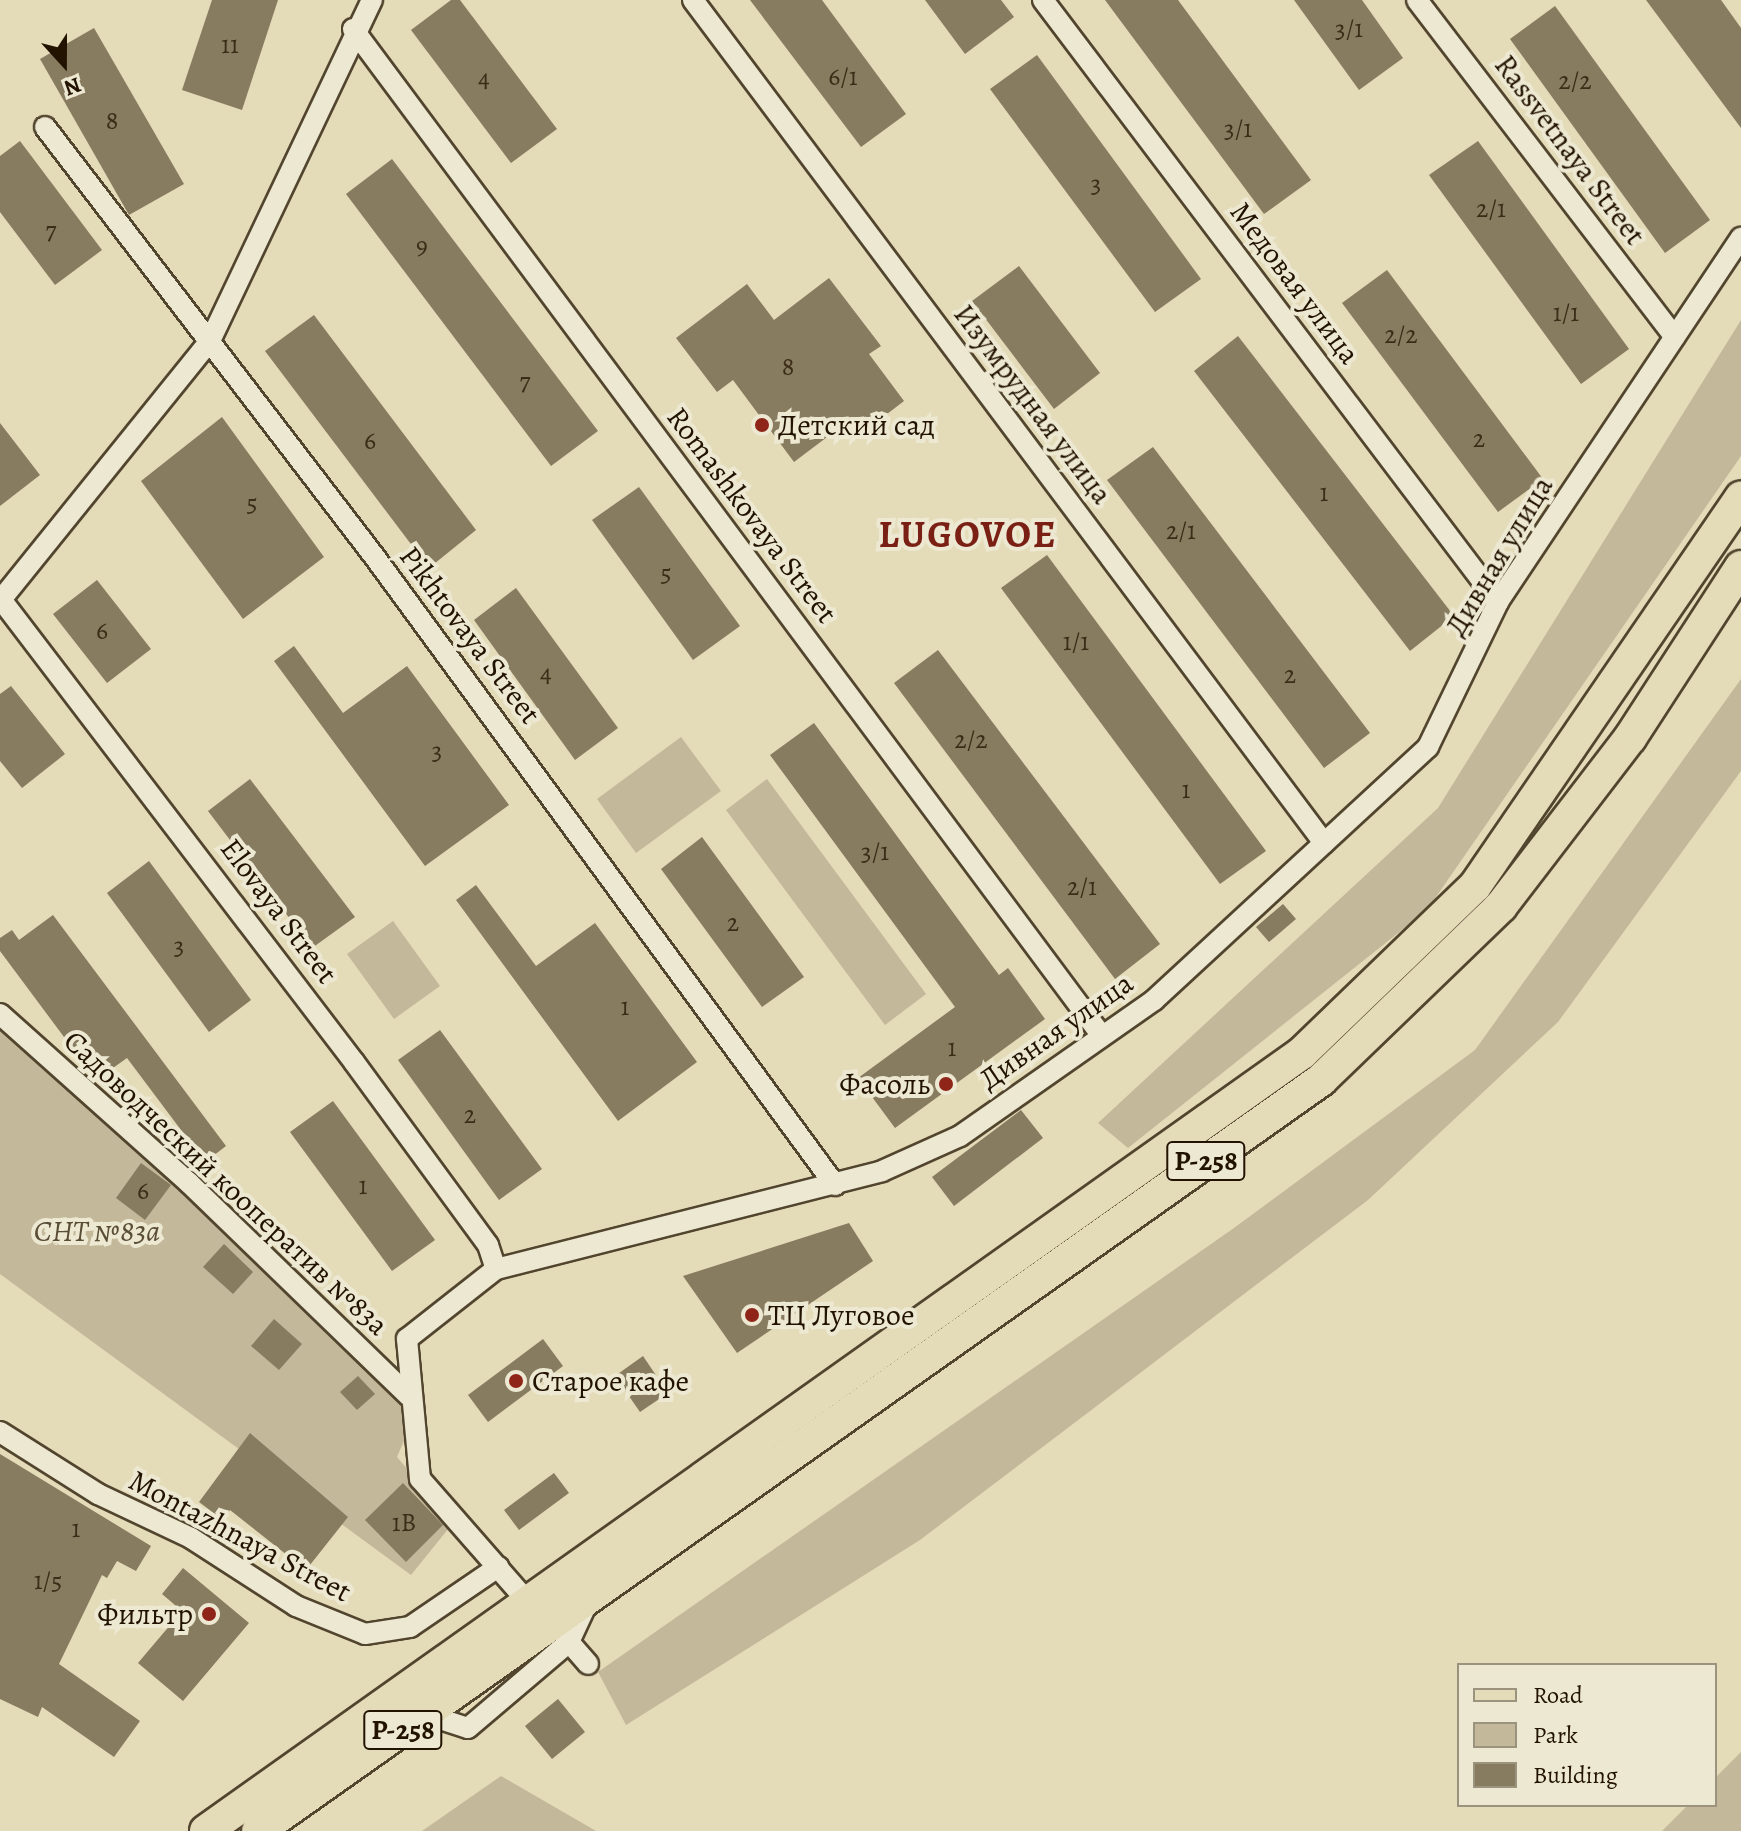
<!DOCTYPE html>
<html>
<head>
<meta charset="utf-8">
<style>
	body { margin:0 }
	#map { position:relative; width:1741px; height:1831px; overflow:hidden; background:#e4dbb9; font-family:Alegreya,serif }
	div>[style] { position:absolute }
	.green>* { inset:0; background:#c3b99a }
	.building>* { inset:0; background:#877b60 }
	.roads { filter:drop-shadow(2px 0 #52452e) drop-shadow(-2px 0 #52452e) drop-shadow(0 2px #52452e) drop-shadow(0 -2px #52452e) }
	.street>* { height:20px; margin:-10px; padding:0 10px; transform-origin:10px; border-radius:10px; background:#ede8d2 }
	.primary>* { height:32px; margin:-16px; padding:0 16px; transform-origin:16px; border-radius:16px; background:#e4dbb9 }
	.dots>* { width:22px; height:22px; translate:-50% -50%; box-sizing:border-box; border:4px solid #ede8d2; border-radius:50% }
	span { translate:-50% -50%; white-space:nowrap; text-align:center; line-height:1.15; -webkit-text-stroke:8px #ede8d2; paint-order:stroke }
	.number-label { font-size:26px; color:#3b2d18 }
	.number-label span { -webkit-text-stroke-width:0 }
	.shield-label span { padding:2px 6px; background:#ede8d2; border:2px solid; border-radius:6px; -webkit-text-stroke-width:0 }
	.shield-label { font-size:28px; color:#221300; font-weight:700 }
	.street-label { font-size:30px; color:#221300 }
	.poi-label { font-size:30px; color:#221300 }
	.left { translate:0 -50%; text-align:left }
	.right { translate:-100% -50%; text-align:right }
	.park-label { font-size:30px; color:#5a4d36; font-style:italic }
	.district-label { font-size:38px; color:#7a1f14; font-weight:700; letter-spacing:2px }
	.legend { position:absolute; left:1457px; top:1663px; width:260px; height:144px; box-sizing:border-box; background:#ede8d2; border:2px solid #9c937e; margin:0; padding:10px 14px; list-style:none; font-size:24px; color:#221300 }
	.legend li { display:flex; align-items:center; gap:16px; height:40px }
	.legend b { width:40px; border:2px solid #9c937e }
	.north { position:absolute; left:24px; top:24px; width:80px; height:80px; -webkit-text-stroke:6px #ede8d2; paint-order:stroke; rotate:159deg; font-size:22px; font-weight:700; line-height:32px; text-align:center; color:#221300 }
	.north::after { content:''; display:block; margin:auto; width:28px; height:36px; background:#221300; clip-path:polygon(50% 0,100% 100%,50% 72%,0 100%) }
</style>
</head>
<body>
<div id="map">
	<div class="green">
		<i style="clip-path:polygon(1741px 320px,1741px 456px,1427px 910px,1128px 1148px,1098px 1123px,1438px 808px)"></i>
		<i style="clip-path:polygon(1741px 679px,1741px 771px,1558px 1022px,1368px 1200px,920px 1540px,626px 1725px,598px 1672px,1234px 1228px,1475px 1050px)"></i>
		<i style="clip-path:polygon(681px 737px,721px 791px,636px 853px,597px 799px)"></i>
		<i style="clip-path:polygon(767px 779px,926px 994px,885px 1025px,726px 810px)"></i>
		<i style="clip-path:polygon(393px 921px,440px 986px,394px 1019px,347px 954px)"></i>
		<i style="clip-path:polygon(0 1026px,183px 1184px,417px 1410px,397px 1457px,453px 1523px,411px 1575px,0 1274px)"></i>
		<i style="clip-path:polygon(1741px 1752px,1741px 1831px,1662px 1831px,1688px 1805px,1715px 1805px,1715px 1778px)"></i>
		<i style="clip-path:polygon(501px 1776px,596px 1831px,422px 1831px)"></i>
	</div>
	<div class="building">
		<i style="clip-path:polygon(212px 0,278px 0,242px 110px,182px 90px)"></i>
		<i style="clip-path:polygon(451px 0,460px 0,557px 129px,511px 163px,411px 30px)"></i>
		<i style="clip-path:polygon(750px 0,822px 0,906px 114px,861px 147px)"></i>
		<i style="clip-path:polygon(925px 0,1001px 0,1014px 17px,965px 54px)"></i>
		<i style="clip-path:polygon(1105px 0,1178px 0,1311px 180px,1264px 214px)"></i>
		<i style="clip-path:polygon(1294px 0,1362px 0,1403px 58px,1359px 90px)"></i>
		<i style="clip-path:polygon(1646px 0,1721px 0,1741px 28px,1741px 128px)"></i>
		<i style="clip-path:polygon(1555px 6px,1710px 220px,1665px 253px,1510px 39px)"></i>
		<i style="clip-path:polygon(94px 28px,184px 184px,129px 215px,40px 59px)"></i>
		<i style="clip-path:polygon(1037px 55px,1201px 279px,1155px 312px,990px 89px)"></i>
		<i style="clip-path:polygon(20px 141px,102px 250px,55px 285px,0 212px,0 156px)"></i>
		<i style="clip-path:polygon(1478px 141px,1629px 349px,1581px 384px,1429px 175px)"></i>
		<i style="clip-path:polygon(392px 159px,598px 431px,551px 466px,346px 194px)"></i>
		<i style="clip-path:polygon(1019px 266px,1100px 373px,1054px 409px,972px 301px)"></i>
		<i style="clip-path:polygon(1387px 270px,1543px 479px,1498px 512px,1342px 303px)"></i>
		<i style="clip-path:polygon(829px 278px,881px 346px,869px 354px,904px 401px,861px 434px,851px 419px,794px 462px,733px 380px,717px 392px,676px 338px,747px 284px,774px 320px)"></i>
		<i style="clip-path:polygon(314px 315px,476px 530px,429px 568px,265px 351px)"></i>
		<i style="clip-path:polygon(1238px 336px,1454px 616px,1410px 651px,1194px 371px)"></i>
		<i style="clip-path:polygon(222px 417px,324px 557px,243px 619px,141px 481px)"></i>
		<i style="clip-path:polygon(0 423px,40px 475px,0 506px)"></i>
		<i style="clip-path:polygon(1153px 447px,1370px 733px,1324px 768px,1107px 480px)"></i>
		<i style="clip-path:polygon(639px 487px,740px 626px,693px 660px,592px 520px)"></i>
		<i style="clip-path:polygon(1047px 555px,1266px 851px,1220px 884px,1001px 588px)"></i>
		<i style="clip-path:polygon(97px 580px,151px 649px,107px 683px,53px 614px)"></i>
		<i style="clip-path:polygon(516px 588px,618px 728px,575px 760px,474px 620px)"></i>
		<i style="clip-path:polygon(294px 646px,343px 713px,407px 666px,509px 805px,425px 866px,274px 661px)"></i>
		<i style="clip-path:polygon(938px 650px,1160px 944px,1115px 979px,894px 683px)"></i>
		<i style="clip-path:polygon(11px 686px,65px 754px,22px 788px,0 761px,0 694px)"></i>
		<i style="clip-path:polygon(814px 723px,999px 975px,1008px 968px,1045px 1019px,895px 1128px,858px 1078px,955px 1007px,770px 755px)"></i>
		<i style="clip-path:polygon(250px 779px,355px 917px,312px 948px,208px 811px)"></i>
		<i style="clip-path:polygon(702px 837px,804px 977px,762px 1007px,661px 869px)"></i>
		<i style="clip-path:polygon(149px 861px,251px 1000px,209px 1032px,107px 893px)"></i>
		<i style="clip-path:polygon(476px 885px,536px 966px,595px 923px,697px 1062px,618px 1121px,456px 900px)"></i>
		<i style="clip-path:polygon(1283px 904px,1296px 919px,1269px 942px,1256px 927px)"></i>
		<i style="clip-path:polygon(53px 915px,226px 1146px,205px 1162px,127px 1058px,96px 1080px,0 951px,0 938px,12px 930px,19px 940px)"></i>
		<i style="clip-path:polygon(440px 1030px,542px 1169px,499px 1200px,398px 1060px)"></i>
		<i style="clip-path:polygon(333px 1101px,435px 1240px,392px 1271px,290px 1132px)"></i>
		<i style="clip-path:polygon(1021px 1110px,1043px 1138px,954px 1206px,932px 1177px)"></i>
		<i style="clip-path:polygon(141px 1163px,171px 1185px,145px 1220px,116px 1198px)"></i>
		<i style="clip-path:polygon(849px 1223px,873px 1261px,737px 1353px,683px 1276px)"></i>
		<i style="clip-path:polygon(224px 1244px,253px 1272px,233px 1294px,203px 1267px)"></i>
		<i style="clip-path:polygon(274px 1319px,302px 1344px,279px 1370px,251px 1346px)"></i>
		<i style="clip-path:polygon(543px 1339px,563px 1366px,488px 1422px,468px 1395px)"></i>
		<i style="clip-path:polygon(643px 1356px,668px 1393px,640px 1412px,615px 1376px)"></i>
		<i style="clip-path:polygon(358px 1376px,375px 1394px,357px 1410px,340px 1392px)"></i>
		<i style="clip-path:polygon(250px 1433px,348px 1517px,306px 1570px,230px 1510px,223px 1520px,199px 1502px)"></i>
		<i style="clip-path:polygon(0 1454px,151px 1546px,136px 1571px,117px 1561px,107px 1578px,102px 1575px,59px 1664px,140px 1721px,114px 1757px,42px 1707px,38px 1717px,0 1699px)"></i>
		<i style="clip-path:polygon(554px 1473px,569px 1493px,519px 1530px,504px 1510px)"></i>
		<i style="clip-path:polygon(403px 1483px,443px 1525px,406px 1562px,365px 1520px)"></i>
		<i style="clip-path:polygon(183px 1568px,249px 1623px,183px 1701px,138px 1663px,182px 1611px,162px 1594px)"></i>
		<i style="clip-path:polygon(558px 1699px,585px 1732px,552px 1759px,525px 1726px)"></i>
	</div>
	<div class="roads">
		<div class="street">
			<i style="left:693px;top:0;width:1053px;rotate:53.18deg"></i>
			<i style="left:1043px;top:0;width:755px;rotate:52.92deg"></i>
			<i style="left:1417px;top:0;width:424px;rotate:52.6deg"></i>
			<i style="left:353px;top:29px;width:1255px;rotate:53.36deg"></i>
			<i style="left:45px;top:127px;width:541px;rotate:52.52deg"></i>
			<i style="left:374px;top:556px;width:780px;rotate:53.76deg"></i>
			<i style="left:0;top:598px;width:584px;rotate:52.66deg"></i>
			<i style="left:354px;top:1062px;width:227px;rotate:53.8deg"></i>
			<i style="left:488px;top:1245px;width:25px;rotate:72deg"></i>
			<i style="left:0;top:601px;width:334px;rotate:-51.1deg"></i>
			<i style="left:210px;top:341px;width:378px;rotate:-64.6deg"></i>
			<i style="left:0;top:1014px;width:254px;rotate:41.8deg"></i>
			<i style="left:189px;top:1183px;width:306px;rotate:44.1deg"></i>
			<i style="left:0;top:1432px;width:116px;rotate:32.3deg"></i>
			<i style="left:98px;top:1494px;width:103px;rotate:25.3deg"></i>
			<i style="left:191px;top:1538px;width:125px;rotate:32.9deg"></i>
			<i style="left:296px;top:1606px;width:74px;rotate:22.1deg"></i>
			<i style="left:365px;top:1634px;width:46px;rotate:-8.8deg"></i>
			<i style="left:410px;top:1627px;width:107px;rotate:-34.3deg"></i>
			<i style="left:534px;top:1609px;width:173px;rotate:-131.2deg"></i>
			<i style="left:420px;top:1479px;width:141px;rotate:-95.3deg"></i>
			<i style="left:407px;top:1339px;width:113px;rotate:-38.2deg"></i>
			<i style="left:496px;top:1269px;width:398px;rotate:-14.2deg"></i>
			<i style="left:882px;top:1171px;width:85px;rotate:-24.2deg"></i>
			<i style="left:960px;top:1136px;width:237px;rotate:-35deg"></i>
			<i style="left:1154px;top:1000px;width:373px;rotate:-42.7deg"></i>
			<i style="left:1428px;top:747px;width:161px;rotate:-64.2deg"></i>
			<i style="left:1498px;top:602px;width:438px;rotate:-56.3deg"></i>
			<i style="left:569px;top:1642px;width:29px;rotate:49deg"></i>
			<i style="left:425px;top:1714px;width:45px;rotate:18deg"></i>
			<i style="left:468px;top:1728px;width:133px;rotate:-40.4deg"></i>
			<i style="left:569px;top:1642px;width:45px;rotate:-65.1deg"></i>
		</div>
		<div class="primary">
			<i style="left:206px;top:1831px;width:1344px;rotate:-35.37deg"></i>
			<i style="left:1302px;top:1053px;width:240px;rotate:-44deg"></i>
			<i style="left:1475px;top:886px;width:471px;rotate:-55.6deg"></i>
			<i style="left:258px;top:1831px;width:1302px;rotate:-35.24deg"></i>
			<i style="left:1321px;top:1080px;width:250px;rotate:-44deg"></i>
			<i style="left:1501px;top:906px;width:212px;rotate:-52.5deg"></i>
			<i style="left:1630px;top:738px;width:204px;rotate:-57deg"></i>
		</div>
	</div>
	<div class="dots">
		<i style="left:762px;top:425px;background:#8f2418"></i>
		<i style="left:946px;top:1084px;background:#8f2418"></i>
		<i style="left:752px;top:1315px;background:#8f2418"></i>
		<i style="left:516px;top:1381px;background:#8f2418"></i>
		<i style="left:209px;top:1614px;background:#8f2418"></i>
	</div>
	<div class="number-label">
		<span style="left:1349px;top:29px">3/1</span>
		<span style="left:230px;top:45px">11</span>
		<span style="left:843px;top:77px">6/1</span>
		<span style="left:484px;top:79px">4</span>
		<span style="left:1575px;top:81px">2/2</span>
		<span style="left:112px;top:121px">8</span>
		<span style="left:1238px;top:129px">3/1</span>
		<span style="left:1096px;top:184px">3</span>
		<span style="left:1491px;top:209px">2/1</span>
		<span style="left:51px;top:231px">7</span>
		<span style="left:422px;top:246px">9</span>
		<span style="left:1566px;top:313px">1/1</span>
		<span style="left:1401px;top:335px">2/2</span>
		<span style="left:788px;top:367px">8</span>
		<span style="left:525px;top:382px">7</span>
		<span style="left:1479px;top:439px">2</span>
		<span style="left:370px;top:441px">6</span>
		<span style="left:1324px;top:493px">1</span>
		<span style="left:252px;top:503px">5</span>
		<span style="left:1181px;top:531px">2/1</span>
		<span style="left:666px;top:573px">5</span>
		<span style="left:102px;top:631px">6</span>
		<span style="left:1076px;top:642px">1/1</span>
		<span style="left:546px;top:674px">4</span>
		<span style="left:1290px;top:675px">2</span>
		<span style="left:971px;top:740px">2/2</span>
		<span style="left:437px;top:751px">3</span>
		<span style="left:1186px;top:790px">1</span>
		<span style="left:875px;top:852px">3/1</span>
		<span style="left:1082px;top:887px">2/1</span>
		<span style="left:733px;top:923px">2</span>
		<span style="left:179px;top:946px">3</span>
		<span style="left:625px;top:1007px">1</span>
		<span style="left:952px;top:1048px">1</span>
		<span style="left:470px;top:1115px">2</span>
		<span style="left:363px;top:1186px">1</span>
		<span style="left:143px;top:1191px">6</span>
		<span style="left:404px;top:1523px">1В</span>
		<span style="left:76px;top:1529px">1</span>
		<span style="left:48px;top:1581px">1/5</span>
	</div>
	<div class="shield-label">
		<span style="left:1206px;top:1161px">Р-258</span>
		<span style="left:403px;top:1730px">Р-258</span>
	</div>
	<div class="street-label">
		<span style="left:1570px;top:150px;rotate:53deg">Rassvetnaya Street</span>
		<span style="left:1295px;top:283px;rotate:53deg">Медовая улица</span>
		<span style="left:1033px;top:404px;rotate:53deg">Изумрудная улица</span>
		<span style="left:752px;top:515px;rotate:53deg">Romashkovaya Street</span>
		<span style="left:1499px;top:556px;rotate:-59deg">Дивная улица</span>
		<span style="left:470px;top:635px;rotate:53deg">Pikhtovaya Street</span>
		<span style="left:279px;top:911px;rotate:53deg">Elovaya Street</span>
		<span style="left:1056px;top:1031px;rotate:-35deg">Дивная улица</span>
		<span style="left:226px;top:1183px;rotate:43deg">Садоводческий кооператив №83а</span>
		<span style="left:240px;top:1536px;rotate:28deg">Montazhnaya Street</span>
	</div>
	<div class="poi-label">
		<span class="left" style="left:778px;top:425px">Детский сад</span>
		<span class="right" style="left:930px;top:1084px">Фасоль</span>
		<span class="left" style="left:768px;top:1315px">ТЦ Луговое</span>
		<span class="left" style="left:532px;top:1381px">Старое кафе</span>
		<span class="right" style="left:193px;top:1614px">Фильтр</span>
	</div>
	<div class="park-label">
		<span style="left:97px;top:1231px">СНТ №83а</span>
	</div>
	<div class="district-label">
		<span style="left:968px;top:535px">LUGOVOE</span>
	</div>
	<ul class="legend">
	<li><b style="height:10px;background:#e4dbb9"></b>Road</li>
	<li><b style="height:22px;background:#c3b99a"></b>Park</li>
	<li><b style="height:22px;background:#877b60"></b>Building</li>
	</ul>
	<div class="north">N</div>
</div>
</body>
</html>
